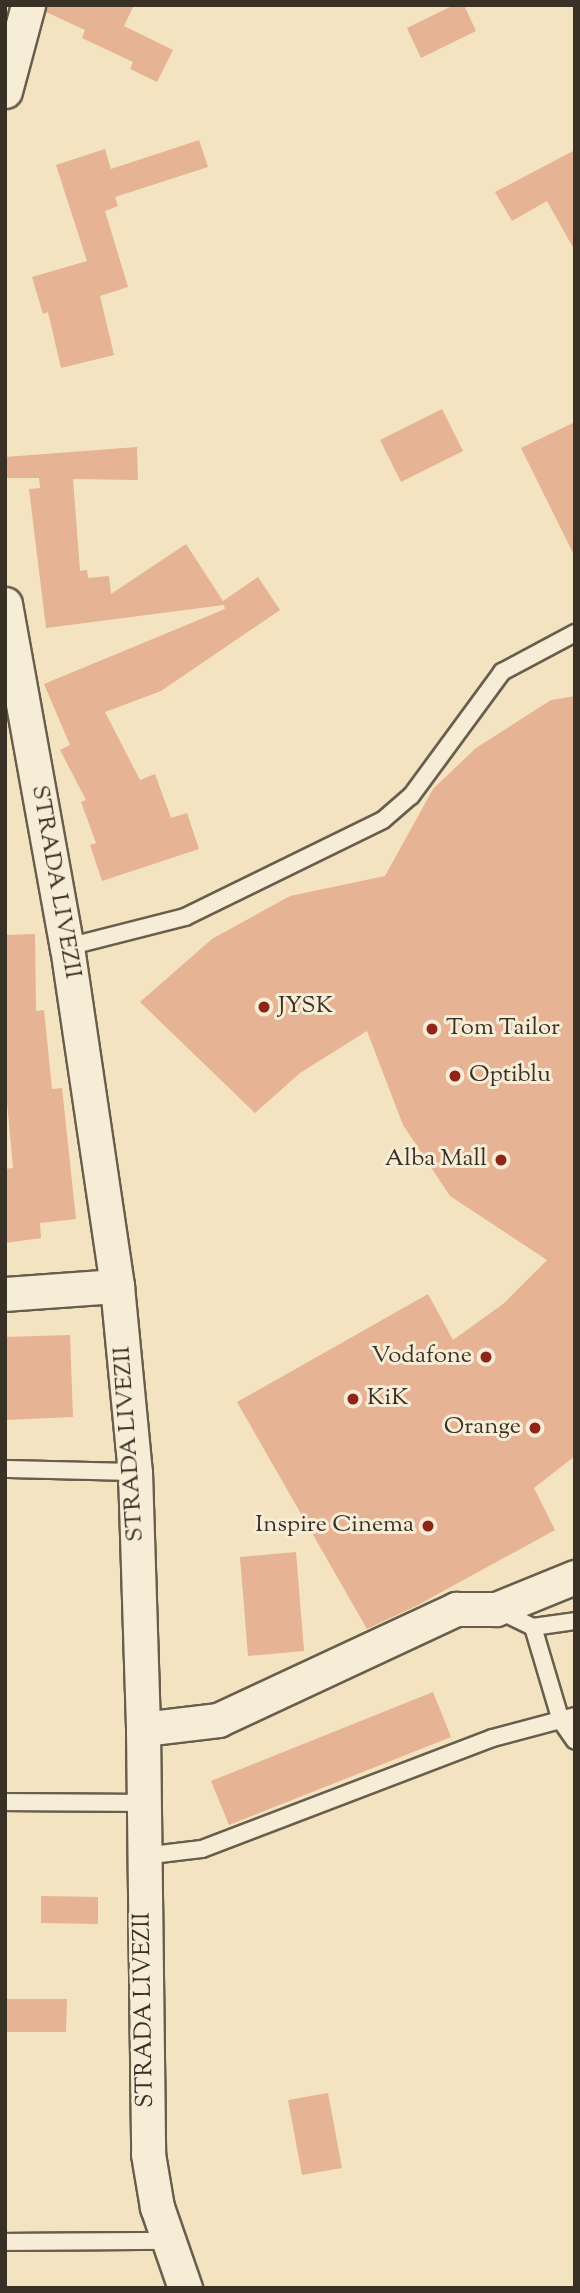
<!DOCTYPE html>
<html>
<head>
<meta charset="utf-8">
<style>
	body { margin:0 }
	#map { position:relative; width:580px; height:2293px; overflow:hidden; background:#f3e3c0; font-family:"Sorts Mill Goudy",serif }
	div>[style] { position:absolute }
	.building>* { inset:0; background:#e6b394 }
	.roads { filter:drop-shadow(2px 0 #685e4c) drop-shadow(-2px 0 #685e4c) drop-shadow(0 2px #685e4c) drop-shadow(0 -2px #685e4c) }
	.service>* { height:16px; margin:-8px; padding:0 8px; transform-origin:8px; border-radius:8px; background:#f7edd6 }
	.minor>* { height:33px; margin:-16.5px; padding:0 16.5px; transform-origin:16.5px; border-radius:16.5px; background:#f7edd6 }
	.dots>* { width:19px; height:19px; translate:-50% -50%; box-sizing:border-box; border:4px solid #f7edd6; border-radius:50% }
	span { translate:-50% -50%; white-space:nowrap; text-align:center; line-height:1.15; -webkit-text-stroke:6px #f7edd6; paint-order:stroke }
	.street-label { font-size:24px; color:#393126 }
	.poi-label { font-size:24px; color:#393126 }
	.left { translate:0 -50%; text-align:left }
	.right { translate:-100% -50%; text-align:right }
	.frame { position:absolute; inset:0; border:7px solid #393126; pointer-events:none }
</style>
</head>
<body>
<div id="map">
	<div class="building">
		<i style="clip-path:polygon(47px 5px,134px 5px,124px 26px,173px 50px,157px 82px,130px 69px,133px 62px,82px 38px,85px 30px,46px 12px)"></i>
		<i style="clip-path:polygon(454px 5px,464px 5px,476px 31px,421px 58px,407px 28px)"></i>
		<i style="clip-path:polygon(199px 140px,208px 167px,115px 197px,118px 206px,105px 211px,128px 287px,100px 296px,114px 355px,61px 368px,48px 312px,43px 314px,32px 277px,87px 261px,56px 165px,105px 149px,111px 169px)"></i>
		<i style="clip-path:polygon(575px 150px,575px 251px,547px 201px,512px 221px,495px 192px)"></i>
		<i style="clip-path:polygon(442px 409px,463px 451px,401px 482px,380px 440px)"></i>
		<i style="clip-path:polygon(575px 422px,575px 557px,521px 448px)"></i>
		<i style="clip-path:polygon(137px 447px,138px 480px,73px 479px,80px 571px,87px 570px,88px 578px,109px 576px,111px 594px,186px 544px,223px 601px,258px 577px,280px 610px,161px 691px,105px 712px,140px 780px,155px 774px,171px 818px,187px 813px,199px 849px,102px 881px,90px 845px,96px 843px,81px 802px,86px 800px,60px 750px,70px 745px,44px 684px,225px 609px,224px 605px,46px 628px,29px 489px,40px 488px,39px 478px,5px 478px,5px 457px)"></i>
		<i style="clip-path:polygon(575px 696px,575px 1456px,534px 1488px,555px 1530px,416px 1606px,367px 1629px,237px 1402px,428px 1294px,453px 1340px,503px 1304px,547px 1260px,450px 1196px,403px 1125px,367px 1031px,300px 1073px,255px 1113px,140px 1002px,212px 939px,290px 896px,385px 876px,433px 789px,476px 748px,551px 700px)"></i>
		<i style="clip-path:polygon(35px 934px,36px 1011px,44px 1010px,52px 1089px,62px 1088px,76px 1219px,40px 1223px,41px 1238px,5px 1243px,5px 1169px,13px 1168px,5px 1080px,5px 935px)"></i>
		<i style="clip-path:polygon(70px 1335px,73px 1417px,5px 1420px,5px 1337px)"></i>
		<i style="clip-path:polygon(296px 1552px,304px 1651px,248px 1656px,240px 1557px)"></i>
		<i style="clip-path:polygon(433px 1692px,451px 1737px,229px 1825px,211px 1781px)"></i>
		<i style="clip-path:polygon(41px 1896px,98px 1897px,98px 1924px,41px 1923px)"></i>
		<i style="clip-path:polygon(5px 1999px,67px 1999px,66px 2032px,5px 2032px)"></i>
		<i style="clip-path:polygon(328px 2093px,342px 2168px,302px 2175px,288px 2100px)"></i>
	</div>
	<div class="roads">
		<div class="service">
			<i style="left:67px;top:947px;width:122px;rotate:-14.3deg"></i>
			<i style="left:185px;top:917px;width:220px;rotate:-26.1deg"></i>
			<i style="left:383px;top:820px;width:37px;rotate:-41deg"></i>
			<i style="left:411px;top:796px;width:154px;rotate:-53.7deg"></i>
			<i style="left:502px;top:672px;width:83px;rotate:-28.1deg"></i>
			<i style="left:5px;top:1469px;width:130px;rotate:1.3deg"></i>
			<i style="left:498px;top:1610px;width:39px;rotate:26deg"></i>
			<i style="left:533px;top:1627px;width:42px;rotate:-8.1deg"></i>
			<i style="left:533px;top:1627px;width:98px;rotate:73.4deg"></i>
			<i style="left:561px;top:1721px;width:24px;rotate:55deg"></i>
			<i style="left:5px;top:1802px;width:138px;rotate:0.4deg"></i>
			<i style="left:143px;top:1856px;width:59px;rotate:-6.8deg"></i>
			<i style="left:202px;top:1849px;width:311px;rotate:-20.9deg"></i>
			<i style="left:493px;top:1738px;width:85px;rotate:-15deg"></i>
			<i style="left:5px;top:2242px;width:163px;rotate:-0.4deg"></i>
		</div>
		<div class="minor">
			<i style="left:5px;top:91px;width:89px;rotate:-75deg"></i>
			<i style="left:5px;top:604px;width:349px;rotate:79.8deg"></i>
			<i style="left:67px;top:947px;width:343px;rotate:81.6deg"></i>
			<i style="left:117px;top:1286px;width:187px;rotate:84.5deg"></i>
			<i style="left:135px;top:1472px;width:257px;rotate:88.2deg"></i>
			<i style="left:143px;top:1729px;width:425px;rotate:89.3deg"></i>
			<i style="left:148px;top:2154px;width:54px;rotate:80.4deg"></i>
			<i style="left:157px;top:2207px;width:86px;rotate:70.9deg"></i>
			<i style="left:5px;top:1294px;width:112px;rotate:-4.1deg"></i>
			<i style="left:143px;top:1729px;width:76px;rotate:-6.8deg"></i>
			<i style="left:218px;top:1720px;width:263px;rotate:-25deg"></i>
			<i style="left:456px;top:1609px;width:40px"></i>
			<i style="left:496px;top:1609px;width:85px;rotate:-22.1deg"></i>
		</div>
	</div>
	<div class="dots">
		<i style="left:264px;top:1007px;background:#8f2418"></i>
		<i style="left:432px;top:1029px;background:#8f2418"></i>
		<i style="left:455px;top:1076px;background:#8f2418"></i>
		<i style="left:501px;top:1160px;background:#8f2418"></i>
		<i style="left:486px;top:1357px;background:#8f2418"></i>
		<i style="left:353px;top:1399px;background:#8f2418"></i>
		<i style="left:535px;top:1428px;background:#8f2418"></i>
		<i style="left:428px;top:1526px;background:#8f2418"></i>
	</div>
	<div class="street-label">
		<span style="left:55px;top:882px;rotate:80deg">STRADA LIVEZII</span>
		<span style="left:130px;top:1444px;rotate:-94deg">STRADA LIVEZII</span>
		<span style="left:145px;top:2010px;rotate:-91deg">STRADA LIVEZII</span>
	</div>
	<div class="poi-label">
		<span class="left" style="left:278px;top:1007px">JYSK</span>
		<span class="left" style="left:446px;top:1029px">Tom Tailor</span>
		<span class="left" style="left:469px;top:1076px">Optiblu</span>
		<span class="right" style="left:487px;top:1160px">Alba Mall</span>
		<span class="right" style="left:472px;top:1357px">Vodafone</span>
		<span class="left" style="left:367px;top:1399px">KiK</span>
		<span class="right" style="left:521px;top:1428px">Orange</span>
		<span class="right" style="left:414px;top:1526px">Inspire Cinema</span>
	</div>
	<div class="frame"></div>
</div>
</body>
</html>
